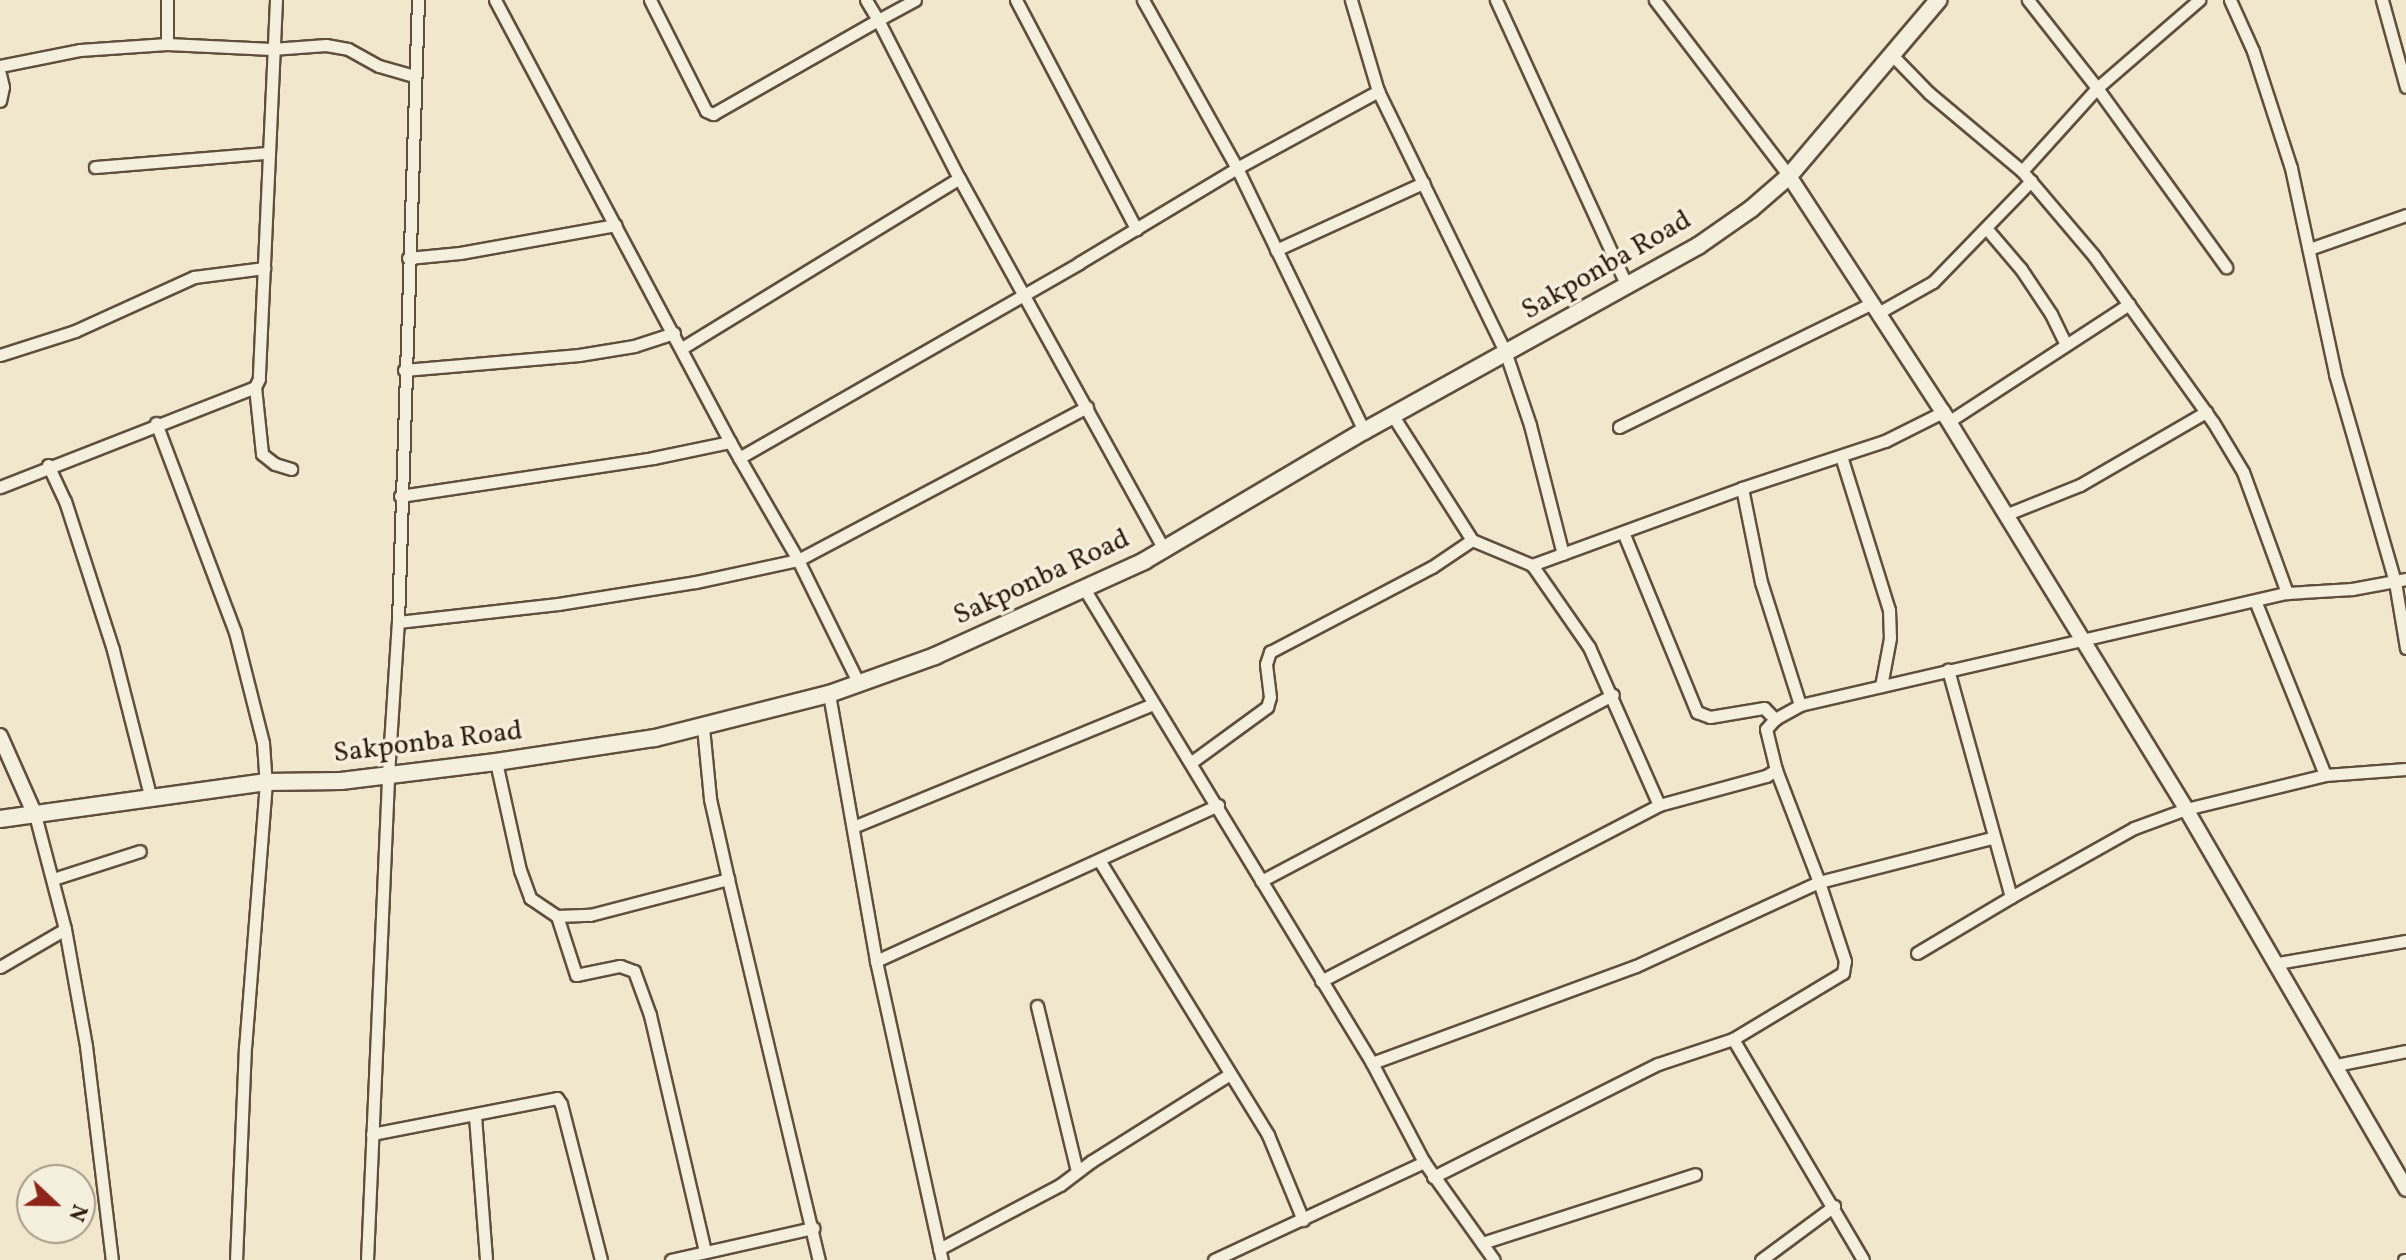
<!DOCTYPE html>
<html>
<head>
<meta charset="utf-8">
<style>
	body { margin:0 }
	#map { position:relative; width:2406px; height:1260px; overflow:hidden; background:#f0e7cc; font-family:Vollkorn,serif }
	div>[style] { position:absolute }
	.roads { filter:drop-shadow(2px 0 #604f3c) drop-shadow(-2px 0 #604f3c) drop-shadow(0 2px #604f3c) drop-shadow(0 -2px #604f3c) }
	.minor>* { height:11px; margin:-5.5px; padding:0 5.5px; transform-origin:5.5px; border-radius:5.5px; background:#f5efde }
	.tertiary>* { height:14px; margin:-7px; padding:0 7px; transform-origin:7px; border-radius:7px; background:#f5efde }
	.secondary>* { height:16px; margin:-8px; padding:0 8px; transform-origin:8px; border-radius:8px; background:#f5efde }
	span { translate:-50% -50%; white-space:nowrap; text-align:center; line-height:1.15; -webkit-text-stroke:7px #f5efde; paint-order:stroke }
	.street-label { font-size:28px; color:#301c0c }
	.north { position:absolute; left:16px; top:1164px; width:80px; height:80px; box-sizing:border-box; background:#f5efde; border:2px solid #a69b8a; border-radius:50%; rotate:112deg; font-size:22px; font-weight:700; line-height:32px; text-align:center; color:#301c0c }
	.north::after { content:''; display:block; margin:auto; width:28px; height:36px; background:#8f2418; clip-path:polygon(50% 0,100% 100%,50% 72%,0 100%) }
</style>
</head>
<body>
<div id="map">
	<div class="roads">
		<div class="minor">
			<i style="left:167px;top:0;width:44px;rotate:90deg"></i>
			<i style="left:276px;top:0;width:379px;rotate:92.6deg"></i>
			<i style="left:259px;top:379px;width:9px;rotate:117deg"></i>
			<i style="left:255px;top:387px;width:67px;rotate:84deg"></i>
			<i style="left:262px;top:454px;width:16px;rotate:38deg"></i>
			<i style="left:275px;top:464px;width:17px;rotate:17deg"></i>
			<i style="left:495px;top:0;width:501px;rotate:62deg"></i>
			<i style="left:730px;top:442px;width:136px;rotate:60deg"></i>
			<i style="left:798px;top:560px;width:138px;rotate:63.8deg"></i>
			<i style="left:650px;top:0;width:124px;rotate:63.2deg"></i>
			<i style="left:706px;top:111px;width:8px;rotate:23deg"></i>
			<i style="left:713px;top:114px;width:190px;rotate:-29.7deg"></i>
			<i style="left:878px;top:20px;width:178px;rotate:62.9deg"></i>
			<i style="left:959px;top:178px;width:425px;rotate:61.1deg"></i>
			<i style="left:866px;top:0;width:23px;rotate:59deg"></i>
			<i style="left:878px;top:20px;width:42px;rotate:-28.4deg"></i>
			<i style="left:1016px;top:0;width:259px;rotate:62.3deg"></i>
			<i style="left:1143px;top:0;width:193px;rotate:60.8deg"></i>
			<i style="left:1237px;top:168px;width:292px;rotate:64.2deg"></i>
			<i style="left:1351px;top:0;width:95px;rotate:73.5deg"></i>
			<i style="left:1378px;top:91px;width:292px;rotate:64deg"></i>
			<i style="left:1506px;top:354px;width:75px;rotate:71.3deg"></i>
			<i style="left:1530px;top:425px;width:133px;rotate:75.7deg"></i>
			<i style="left:1496px;top:0;width:315px;rotate:65.4deg"></i>
			<i style="left:1655px;top:0;width:221px;rotate:52.7deg"></i>
			<i style="left:2028px;top:0;width:112px;rotate:51.9deg"></i>
			<i style="left:2097px;top:88px;width:221px;rotate:54.2deg"></i>
			<i style="left:2230px;top:0;width:56px;rotate:65.7deg"></i>
			<i style="left:2253px;top:51px;width:123px;rotate:72deg"></i>
			<i style="left:2291px;top:168px;width:211px;rotate:77.9deg"></i>
			<i style="left:2335px;top:374px;width:216px;rotate:73.9deg"></i>
			<i style="left:2395px;top:582px;width:67px;rotate:80.5deg"></i>
			<i style="left:2382px;top:0;width:90px;rotate:74.6deg"></i>
			<i style="left:1893px;top:56px;width:52px;rotate:45.8deg"></i>
			<i style="left:1929px;top:93px;width:121px;rotate:40deg"></i>
			<i style="left:2022px;top:171px;width:111px;rotate:49.7deg"></i>
			<i style="left:2094px;top:256px;width:204px;rotate:54.4deg"></i>
			<i style="left:2213px;top:422px;width:58px;rotate:59deg"></i>
			<i style="left:2243px;top:472px;width:129px;rotate:70deg"></i>
			<i style="left:0;top:66px;width:82px;rotate:-11.3deg"></i>
			<i style="left:80px;top:50px;width:87px;rotate:-3.9deg"></i>
			<i style="left:167px;top:44px;width:105px;rotate:2.7deg"></i>
			<i style="left:272px;top:49px;width:54px;rotate:-4.2deg"></i>
			<i style="left:326px;top:45px;width:22px;rotate:10deg"></i>
			<i style="left:348px;top:49px;width:35px;rotate:29deg"></i>
			<i style="left:379px;top:66px;width:35px;rotate:16deg"></i>
			<i style="left:0;top:74px;width:13px;rotate:77deg"></i>
			<i style="left:3px;top:87px;width:14px;rotate:102deg"></i>
			<i style="left:95px;top:167px;width:173px;rotate:-4.7deg"></i>
			<i style="left:2022px;top:171px;width:112px;rotate:-47.9deg"></i>
			<i style="left:2097px;top:88px;width:135px;rotate:-40.8deg"></i>
			<i style="left:1986px;top:228px;width:54px;rotate:49.5deg"></i>
			<i style="left:2021px;top:269px;width:54px;rotate:56.3deg"></i>
			<i style="left:2051px;top:314px;width:34px;rotate:64deg"></i>
			<i style="left:2309px;top:249px;width:103px;rotate:-19.3deg"></i>
			<i style="left:1276px;top:250px;width:162px;rotate:-24.5deg"></i>
			<i style="left:408px;top:258px;width:52px;rotate:-5.5deg"></i>
			<i style="left:460px;top:253px;width:158px;rotate:-10.2deg"></i>
			<i style="left:1878px;top:313px;width:63px;rotate:-29.4deg"></i>
			<i style="left:1933px;top:282px;width:141px;rotate:-45.9deg"></i>
			<i style="left:682px;top:348px;width:325px;rotate:-31.5deg"></i>
			<i style="left:0;top:355px;width:79px;rotate:-17.7deg"></i>
			<i style="left:75px;top:331px;width:131px;rotate:-24.4deg"></i>
			<i style="left:194px;top:277px;width:71px;rotate:-7.3deg"></i>
			<i style="left:404px;top:370px;width:176px;rotate:-4.9deg"></i>
			<i style="left:579px;top:355px;width:56px;rotate:-9.3deg"></i>
			<i style="left:634px;top:346px;width:42px;rotate:-18deg"></i>
			<i style="left:1393px;top:416px;width:147px;rotate:57.5deg"></i>
			<i style="left:1472px;top:540px;width:65px;rotate:22.6deg"></i>
			<i style="left:1532px;top:565px;width:100px;rotate:55.2deg"></i>
			<i style="left:1589px;top:647px;width:173px;rotate:66.1deg"></i>
			<i style="left:1948px;top:422px;width:216px;rotate:-33.1deg"></i>
			<i style="left:156px;top:423px;width:223px;rotate:69.3deg"></i>
			<i style="left:235px;top:632px;width:114px;rotate:75.8deg"></i>
			<i style="left:263px;top:743px;width:39px;rotate:86deg"></i>
			<i style="left:266px;top:782px;width:265px;rotate:94.5deg"></i>
			<i style="left:245px;top:1046px;width:214px;rotate:92.4deg"></i>
			<i style="left:1619px;top:427px;width:282px;rotate:-26.1deg"></i>
			<i style="left:1841px;top:456px;width:161px;rotate:72.7deg"></i>
			<i style="left:1889px;top:610px;width:28px;rotate:88deg"></i>
			<i style="left:1890px;top:638px;width:49px;rotate:100.6deg"></i>
			<i style="left:739px;top:458px;width:392px;rotate:-29.8deg"></i>
			<i style="left:1079px;top:263px;width:184px;rotate:-31deg"></i>
			<i style="left:1237px;top:168px;width:161px;rotate:-28.6deg"></i>
			<i style="left:48px;top:465px;width:40px;rotate:65deg"></i>
			<i style="left:65px;top:501px;width:157px;rotate:72.1deg"></i>
			<i style="left:113px;top:650px;width:154px;rotate:75.7deg"></i>
			<i style="left:0;top:487px;width:274px;rotate:-21.4deg"></i>
			<i style="left:1742px;top:488px;width:96px;rotate:78.6deg"></i>
			<i style="left:1761px;top:582px;width:129px;rotate:72.4deg"></i>
			<i style="left:400px;top:496px;width:256px;rotate:-8.5deg"></i>
			<i style="left:653px;top:458px;width:79px;rotate:-11.7deg"></i>
			<i style="left:2005px;top:515px;width:81px;rotate:-21.8deg"></i>
			<i style="left:2080px;top:485px;width:146px;rotate:-30.1deg"></i>
			<i style="left:1623px;top:532px;width:195px;rotate:67.7deg"></i>
			<i style="left:1697px;top:712px;width:14px;rotate:21deg"></i>
			<i style="left:1710px;top:717px;width:55px;rotate:-9.5deg"></i>
			<i style="left:1764px;top:708px;width:16px;rotate:45deg"></i>
			<i style="left:1532px;top:565px;width:224px;rotate:-20.1deg"></i>
			<i style="left:1742px;top:488px;width:151px;rotate:-18.2deg"></i>
			<i style="left:1885px;top:441px;width:65px;rotate:-26.6deg"></i>
			<i style="left:1085px;top:590px;width:553px;rotate:58.75deg"></i>
			<i style="left:1372px;top:1063px;width:112px;rotate:62.3deg"></i>
			<i style="left:1424px;top:1162px;width:120px;rotate:54.5deg"></i>
			<i style="left:2256px;top:603px;width:185px;rotate:68.1deg"></i>
			<i style="left:398px;top:622px;width:161px;rotate:-6.4deg"></i>
			<i style="left:558px;top:604px;width:140px;rotate:-9.1deg"></i>
			<i style="left:696px;top:582px;width:104px;rotate:-12.2deg"></i>
			<i style="left:798px;top:560px;width:327px;rotate:-27.9deg"></i>
			<i style="left:829px;top:694px;width:271px;rotate:80deg"></i>
			<i style="left:876px;top:961px;width:306px;rotate:77.6deg"></i>
			<i style="left:703px;top:727px;width:72px;rotate:84.4deg"></i>
			<i style="left:710px;top:799px;width:82px;rotate:77.3deg"></i>
			<i style="left:728px;top:879px;width:392px;rotate:76.6deg"></i>
			<i style="left:1193px;top:761px;width:92px;rotate:-36.1deg"></i>
			<i style="left:1267px;top:707px;width:10px;rotate:-73deg"></i>
			<i style="left:1270px;top:697px;width:33px;rotate:-97deg"></i>
			<i style="left:1266px;top:664px;width:13px;rotate:-72deg"></i>
			<i style="left:1270px;top:652px;width:183px;rotate:-27.7deg"></i>
			<i style="left:1432px;top:567px;width:48px;rotate:-34deg"></i>
			<i style="left:496px;top:762px;width:111px;rotate:77.5deg"></i>
			<i style="left:520px;top:870px;width:30px;rotate:70deg"></i>
			<i style="left:530px;top:898px;width:32px;rotate:34deg"></i>
			<i style="left:557px;top:916px;width:33px;rotate:-2deg"></i>
			<i style="left:590px;top:915px;width:143px;rotate:-14.6deg"></i>
			<i style="left:853px;top:827px;width:324px;rotate:-22.3deg"></i>
			<i style="left:1099px;top:860px;width:323px;rotate:58.4deg"></i>
			<i style="left:1268px;top:1135px;width:92px;rotate:67.6deg"></i>
			<i style="left:53px;top:879px;width:91px;rotate:-17.8deg"></i>
			<i style="left:1261px;top:881px;width:398px;rotate:-27.9deg"></i>
			<i style="left:2011px;top:897px;width:141px;rotate:-29.3deg"></i>
			<i style="left:2134px;top:828px;width:55px;rotate:-20.1deg"></i>
			<i style="left:2186px;top:809px;width:143px;rotate:-13.7deg"></i>
			<i style="left:2325px;top:775px;width:81px;rotate:-4.2deg"></i>
			<i style="left:557px;top:916px;width:62px;rotate:72.1deg"></i>
			<i style="left:576px;top:975px;width:45px;rotate:-11.6deg"></i>
			<i style="left:620px;top:966px;width:15px;rotate:20deg"></i>
			<i style="left:634px;top:971px;width:47px;rotate:70deg"></i>
			<i style="left:650px;top:1015px;width:243px;rotate:76.9deg"></i>
			<i style="left:65px;top:929px;width:119px;rotate:79.8deg"></i>
			<i style="left:86px;top:1046px;width:216px;rotate:83.1deg"></i>
			<i style="left:1917px;top:953px;width:109px;rotate:-30.8deg"></i>
			<i style="left:2011px;top:897px;width:236px;rotate:-105.5deg"></i>
			<i style="left:876px;top:961px;width:376px;rotate:-24.5deg"></i>
			<i style="left:2278px;top:963px;width:130px;rotate:-9.8deg"></i>
			<i style="left:0;top:967px;width:75px;rotate:-30.3deg"></i>
			<i style="left:65px;top:929px;width:118px;rotate:-104.7deg"></i>
			<i style="left:1321px;top:981px;width:381px;rotate:-27.5deg"></i>
			<i style="left:1659px;top:805px;width:111px;rotate:-15.2deg"></i>
			<i style="left:1766px;top:776px;width:12px;rotate:-31deg"></i>
			<i style="left:1037px;top:1006px;width:170px;rotate:76.4deg"></i>
			<i style="left:1733px;top:1039px;width:256px;rotate:59.5deg"></i>
			<i style="left:1372px;top:1063px;width:281px;rotate:-20.2deg"></i>
			<i style="left:1636px;top:966px;width:201px;rotate:-24.7deg"></i>
			<i style="left:1819px;top:882px;width:179px;rotate:-14.3deg"></i>
			<i style="left:2336px;top:1065px;width:71px;rotate:-11.3deg"></i>
			<i style="left:475px;top:1116px;width:144px;rotate:85.6deg"></i>
			<i style="left:372px;top:1134px;width:188px;rotate:-11deg"></i>
			<i style="left:557px;top:1098px;width:7px;rotate:56deg"></i>
			<i style="left:561px;top:1104px;width:161px;rotate:75.6deg"></i>
			<i style="left:1433px;top:1177px;width:252px;rotate:-26.7deg"></i>
			<i style="left:1658px;top:1064px;width:79px;rotate:-18.4deg"></i>
			<i style="left:1733px;top:1039px;width:128px;rotate:-31deg"></i>
			<i style="left:1843px;top:973px;width:12px;rotate:-81deg"></i>
			<i style="left:1845px;top:961px;width:83px;rotate:-108.2deg"></i>
			<i style="left:1819px;top:882px;width:120px;rotate:-111deg"></i>
			<i style="left:1776px;top:770px;width:42px;rotate:-103.7deg"></i>
			<i style="left:1766px;top:729px;width:13px;rotate:-48deg"></i>
			<i style="left:1775px;top:719px;width:29px;rotate:-29deg"></i>
			<i style="left:1800px;top:705px;width:500px;rotate:-13deg"></i>
			<i style="left:2287px;top:593px;width:65px;rotate:-3.5deg"></i>
			<i style="left:2352px;top:589px;width:55px;rotate:-10.5deg"></i>
			<i style="left:1482px;top:1243px;width:224px;rotate:-17.9deg"></i>
			<i style="left:939px;top:1249px;width:137px;rotate:-27.9deg"></i>
			<i style="left:1060px;top:1185px;width:40px;rotate:-37deg"></i>
			<i style="left:1092px;top:1161px;width:163px;rotate:-32.2deg"></i>
			<i style="left:367px;top:1260px;width:485px;rotate:-87.5deg"></i>
			<i style="left:388px;top:775px;width:153px;rotate:-86.3deg"></i>
			<i style="left:398px;top:622px;width:622px;rotate:-88.16deg"></i>
			<i style="left:671px;top:1260px;width:146px;rotate:-12.7deg"></i>
			<i style="left:1214px;top:1260px;width:232px;rotate:-25deg"></i>
			<i style="left:1761px;top:1260px;width:91px;rotate:-36.5deg"></i>
			<i style="left:2404px;top:1260px;width:2px"></i>
		</div>
		<div class="tertiary">
			<i style="left:1789px;top:176px;width:282px;rotate:56.9deg"></i>
			<i style="left:1943px;top:412px;width:465px;rotate:58.5deg"></i>
			<i style="left:2186px;top:809px;width:439px;rotate:59.9deg"></i>
			<i style="left:0;top:736px;width:86px;rotate:66.1deg"></i>
		</div>
		<div class="secondary">
			<i style="left:0;top:819px;width:269px;rotate:-7.9deg"></i>
			<i style="left:266px;top:782px;width:75px;rotate:-0.8deg"></i>
			<i style="left:341px;top:781px;width:156px;rotate:-7deg"></i>
			<i style="left:496px;top:762px;width:161px;rotate:-8.6deg"></i>
			<i style="left:655px;top:738px;width:179px;rotate:-14.2deg"></i>
			<i style="left:829px;top:694px;width:113px;rotate:-19.7deg"></i>
			<i style="left:935px;top:656px;width:230px;rotate:-24.4deg"></i>
			<i style="left:1144px;top:561px;width:256px;rotate:-30.6deg"></i>
			<i style="left:1364px;top:431px;width:382px;rotate:-29deg"></i>
			<i style="left:1698px;top:246px;width:65px;rotate:-34.9deg"></i>
			<i style="left:1751px;top:209px;width:50px;rotate:-41deg"></i>
			<i style="left:1789px;top:176px;width:231px;rotate:-49.7deg"></i>
		</div>
	</div>
	<div class="street-label">
		<span style="left:1607px;top:266px;rotate:-30deg">Sakponba Road</span>
		<span style="left:1042px;top:578px;rotate:-25deg">Sakponba Road</span>
		<span style="left:428px;top:743px;rotate:-7deg">Sakponba Road</span>
	</div>
	<div class="north">N</div>
</div>
</body>
</html>
